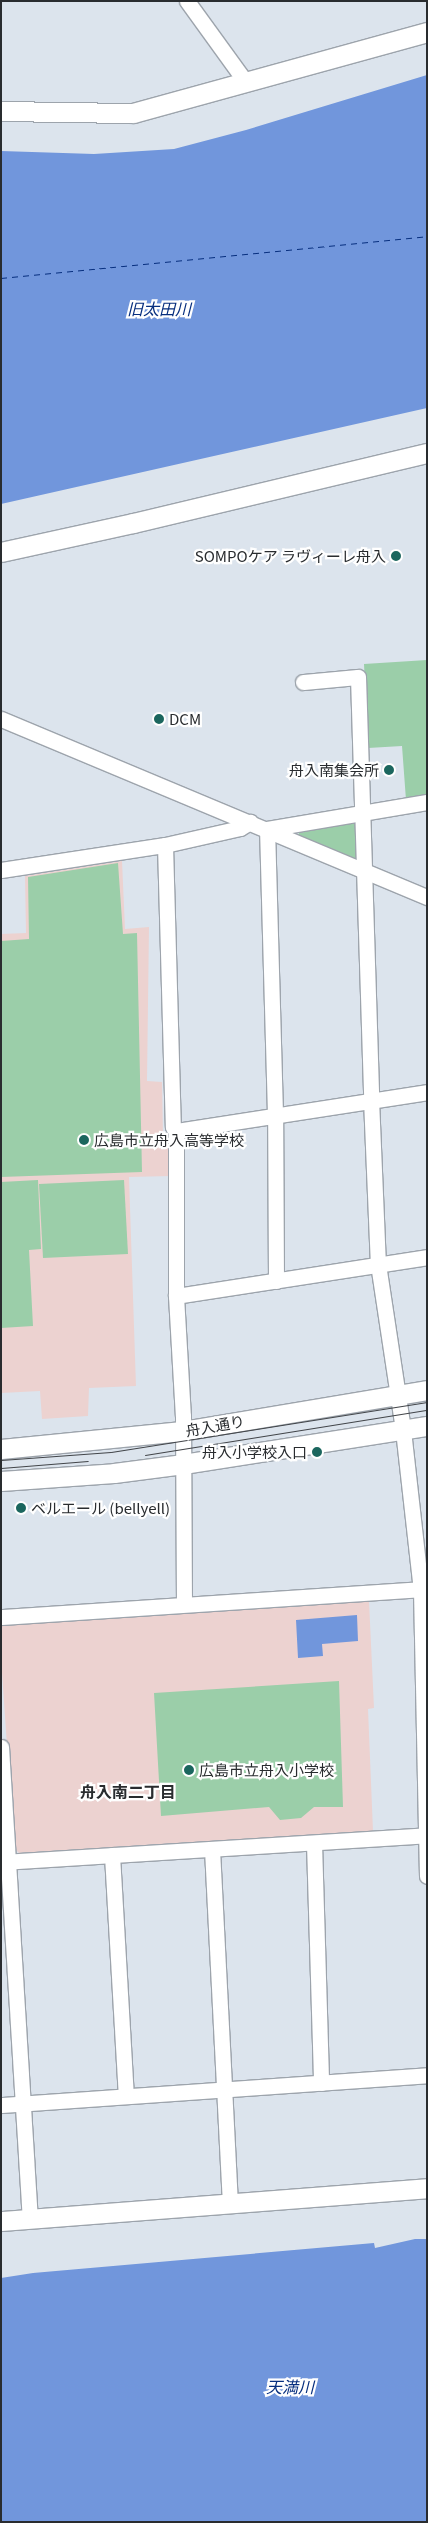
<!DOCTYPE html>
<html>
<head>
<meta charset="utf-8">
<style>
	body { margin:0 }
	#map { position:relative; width:428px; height:2523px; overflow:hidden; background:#dce4ed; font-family:Georgia,"Noto Sans JP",serif }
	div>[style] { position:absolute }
	.education>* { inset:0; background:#ecd2d0 }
	.green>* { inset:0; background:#9bcea9 }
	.water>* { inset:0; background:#7196dc }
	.ferry>* { height:1px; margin-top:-0.5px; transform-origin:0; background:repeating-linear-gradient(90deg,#062e7e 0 6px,transparent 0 11px) }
	.roads { filter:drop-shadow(1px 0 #9da4ac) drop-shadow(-1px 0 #9da4ac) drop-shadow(0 1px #9da4ac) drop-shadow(0 -1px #9da4ac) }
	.minor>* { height:15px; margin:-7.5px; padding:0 7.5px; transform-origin:7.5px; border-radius:7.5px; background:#fff }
	.tertiary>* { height:19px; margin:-9.5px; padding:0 9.5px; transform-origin:9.5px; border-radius:9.5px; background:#fff }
	.tram>* { height:1px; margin:-0.5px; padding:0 0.5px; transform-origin:0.5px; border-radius:0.5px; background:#424549 }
	.dots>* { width:14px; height:14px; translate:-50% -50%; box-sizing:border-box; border:2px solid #fff; border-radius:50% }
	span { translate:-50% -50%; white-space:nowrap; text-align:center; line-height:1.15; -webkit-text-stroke:4.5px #fff; paint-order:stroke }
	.poi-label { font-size:15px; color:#292c2f }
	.right { translate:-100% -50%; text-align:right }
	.left { translate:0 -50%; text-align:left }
	.street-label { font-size:15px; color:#292c2f }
	.water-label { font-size:16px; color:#062e7e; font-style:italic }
	.neighbourhood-label { font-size:16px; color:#292c2f; font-weight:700 }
	.frame { position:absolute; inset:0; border:2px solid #292c2f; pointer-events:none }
</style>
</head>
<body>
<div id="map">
	<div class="education">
		<i style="clip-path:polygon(122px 861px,125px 929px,149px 927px,147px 1081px,162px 1082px,163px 1137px,171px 1143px,171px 1176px,129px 1177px,136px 1386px,89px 1388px,88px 1416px,42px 1419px,40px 1391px,1px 1393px,1px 934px,26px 933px,25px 876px)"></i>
		<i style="clip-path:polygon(369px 1601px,374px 1708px,368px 1709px,373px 1831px,19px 1853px,14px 1848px,1px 1658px,1px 1627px,4px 1624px)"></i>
	</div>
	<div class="green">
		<i style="clip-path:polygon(427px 660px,427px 797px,406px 800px,402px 746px,368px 748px,364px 664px)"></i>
		<i style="clip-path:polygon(352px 823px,357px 825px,358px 856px,354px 859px,298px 837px,299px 833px)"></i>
		<i style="clip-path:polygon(118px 863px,123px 934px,137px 933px,142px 1172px,1px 1177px,1px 941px,29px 939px,28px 877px)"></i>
		<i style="clip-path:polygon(38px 1180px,41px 1249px,29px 1250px,33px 1326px,1px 1328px,1px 1182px)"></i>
		<i style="clip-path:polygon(124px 1180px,128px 1254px,43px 1258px,39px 1184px)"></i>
		<i style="clip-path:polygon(339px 1681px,343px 1807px,314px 1807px,301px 1818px,280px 1820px,269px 1807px,161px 1816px,154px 1693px)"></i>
	</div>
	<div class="water">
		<i style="clip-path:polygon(427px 75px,427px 408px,1px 504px,1px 151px,94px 154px,174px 149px,246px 130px)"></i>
		<i style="clip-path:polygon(357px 1615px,358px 1641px,322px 1644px,323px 1656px,298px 1658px,296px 1620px)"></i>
		<i style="clip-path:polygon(415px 2239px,427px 2239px,427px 2522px,1px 2522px,1px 2278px,33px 2273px,374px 2243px,375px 2248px)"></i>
	</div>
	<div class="ferry">
		<i style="left:1px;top:278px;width:428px;rotate:-5.6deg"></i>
	</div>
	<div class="roads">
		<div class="minor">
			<i style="left:187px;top:1px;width:99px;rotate:54.1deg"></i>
			<i style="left:303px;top:682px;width:55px;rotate:-5.2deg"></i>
			<i style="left:358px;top:677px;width:422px;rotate:88.2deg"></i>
			<i style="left:371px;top:1099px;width:165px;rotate:87.6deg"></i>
			<i style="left:378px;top:1264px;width:168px;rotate:81.4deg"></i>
			<i style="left:403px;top:1430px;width:161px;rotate:83.6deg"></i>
			<i style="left:421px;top:1590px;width:286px;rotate:88.8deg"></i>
			<i style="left:1px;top:719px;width:462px;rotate:22.7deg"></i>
			<i style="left:165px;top:845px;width:282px;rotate:88.4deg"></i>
			<i style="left:173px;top:1127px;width:5px;rotate:53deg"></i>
			<i style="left:176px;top:1131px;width:165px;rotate:90deg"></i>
			<i style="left:176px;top:1296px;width:120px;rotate:86.7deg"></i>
			<i style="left:183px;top:1416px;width:188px;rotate:89.7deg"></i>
			<i style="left:1px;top:870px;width:166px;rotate:-8.7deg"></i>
			<i style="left:165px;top:845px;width:77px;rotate:-12.8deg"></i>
			<i style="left:240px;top:828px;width:12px;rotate:-31deg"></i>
			<i style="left:176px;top:1131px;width:254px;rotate:-8.8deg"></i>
			<i style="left:276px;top:1281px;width:167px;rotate:-90.3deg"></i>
			<i style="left:275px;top:1114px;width:285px;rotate:-91.6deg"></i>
			<i style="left:267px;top:829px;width:162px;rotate:-9.6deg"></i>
			<i style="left:176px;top:1296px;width:254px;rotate:-8.8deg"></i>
			<i style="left:1px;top:1617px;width:427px;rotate:-3.8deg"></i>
			<i style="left:1px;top:1747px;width:472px;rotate:86.5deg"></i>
			<i style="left:314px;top:1843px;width:240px;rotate:88.3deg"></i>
			<i style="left:212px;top:1849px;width:354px;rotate:87.1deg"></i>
			<i style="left:112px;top:1855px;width:240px;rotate:86.7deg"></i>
			<i style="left:1px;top:1862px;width:427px;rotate:-3.6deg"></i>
			<i style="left:1px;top:2105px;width:427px;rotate:-4deg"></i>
		</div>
		<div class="tertiary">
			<i style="left:1px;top:111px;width:132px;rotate:0.9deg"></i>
			<i style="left:133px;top:113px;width:305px;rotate:-15.4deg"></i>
			<i style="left:1px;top:552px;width:135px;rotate:-12.4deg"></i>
			<i style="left:133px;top:523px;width:302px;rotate:-13.4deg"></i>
			<i style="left:1px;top:1449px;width:182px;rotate:-5.7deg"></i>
			<i style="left:182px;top:1431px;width:248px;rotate:-9.5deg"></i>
			<i style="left:1px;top:1481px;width:113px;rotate:-4deg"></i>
			<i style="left:114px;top:1473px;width:70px;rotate:-7.4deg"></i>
			<i style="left:183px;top:1464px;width:247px;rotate:-8.9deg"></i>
			<i style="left:1px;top:2221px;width:427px;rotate:-4.4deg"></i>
		</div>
	</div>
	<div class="tram">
		<i style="left:145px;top:1455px;width:286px;rotate:-9.1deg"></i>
		<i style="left:1px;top:1460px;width:110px;rotate:-4.2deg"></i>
		<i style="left:111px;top:1452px;width:320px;rotate:-9deg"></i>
		<i style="left:1px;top:1468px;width:87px;rotate:-4.6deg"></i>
	</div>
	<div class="dots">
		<i style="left:396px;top:556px;background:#1b665e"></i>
		<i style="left:159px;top:719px;background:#1b665e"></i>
		<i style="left:389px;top:770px;background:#1b665e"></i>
		<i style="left:84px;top:1140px;background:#1b665e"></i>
		<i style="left:317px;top:1452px;background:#1b665e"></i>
		<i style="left:21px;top:1508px;background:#1b665e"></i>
		<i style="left:189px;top:1770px;background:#1b665e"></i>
	</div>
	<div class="poi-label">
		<span class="right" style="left:386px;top:556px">SOMPOケア ラヴィーレ舟入</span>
		<span class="left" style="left:169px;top:719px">DCM</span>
		<span class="right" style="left:379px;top:770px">舟入南集会所</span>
		<span class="left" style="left:94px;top:1140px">広島市立舟入高等学校</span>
		<span class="right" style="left:307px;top:1452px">舟入小学校入口</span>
		<span class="left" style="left:31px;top:1508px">ベルエール (bellyell)</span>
		<span class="left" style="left:199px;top:1770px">広島市立舟入小学校</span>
	</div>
	<div class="street-label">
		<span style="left:215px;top:1425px;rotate:-10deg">舟入通り</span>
	</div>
	<div class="water-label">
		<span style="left:159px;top:308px">旧太田川</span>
		<span style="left:290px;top:2386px">天満川</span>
	</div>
	<div class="neighbourhood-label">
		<span style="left:128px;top:1791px">舟入南二丁目</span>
	</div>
	<div class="frame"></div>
</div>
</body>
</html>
